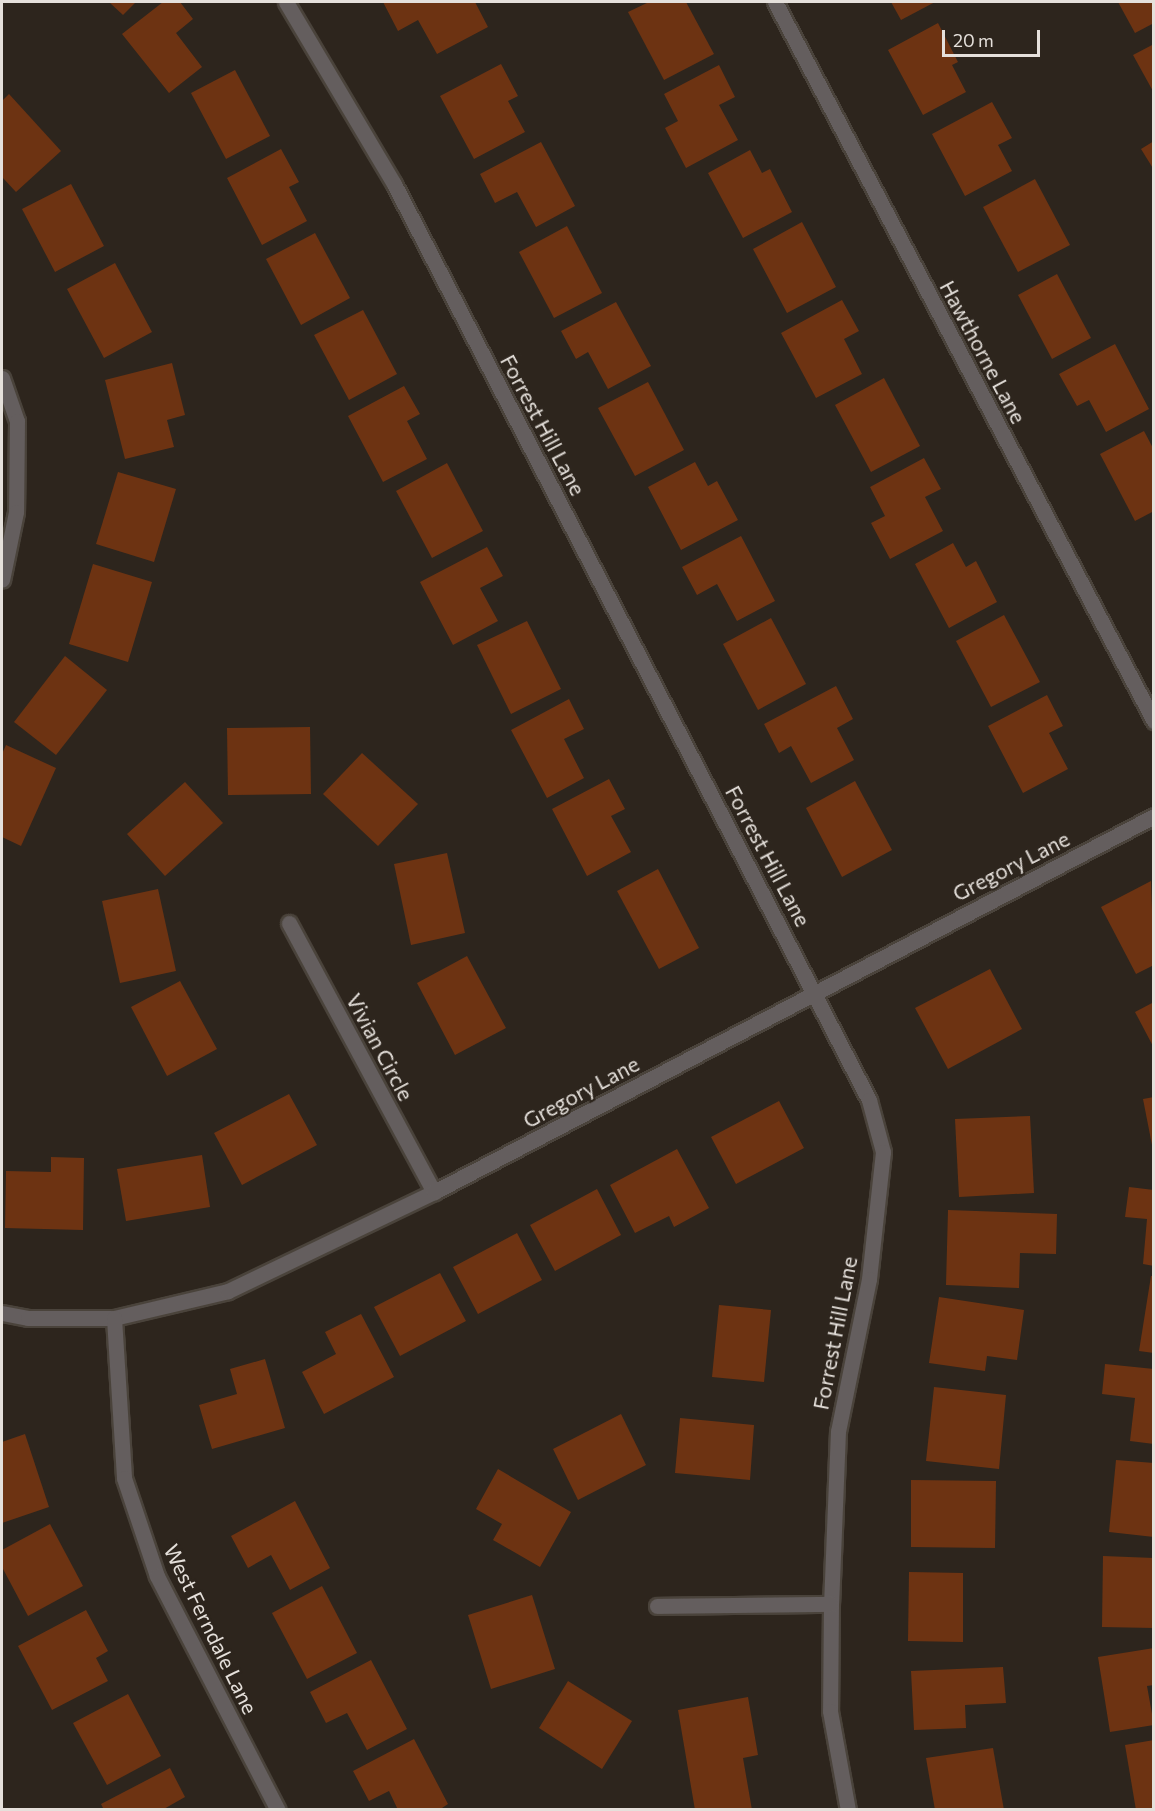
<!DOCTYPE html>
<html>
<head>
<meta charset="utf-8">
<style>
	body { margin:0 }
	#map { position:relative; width:1155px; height:1811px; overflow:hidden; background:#2d251d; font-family:Commissioner,sans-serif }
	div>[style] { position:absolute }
	.building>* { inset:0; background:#6d3312 }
	.roads { filter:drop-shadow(2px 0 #4a433b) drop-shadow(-2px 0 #4a433b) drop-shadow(0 2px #4a433b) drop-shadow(0 -2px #4a433b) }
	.street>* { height:15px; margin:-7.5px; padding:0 7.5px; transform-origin:7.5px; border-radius:7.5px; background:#645e5e }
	span { translate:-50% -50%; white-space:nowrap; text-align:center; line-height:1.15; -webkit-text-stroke:4.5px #2d251d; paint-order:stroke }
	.street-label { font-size:21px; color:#e5e0db }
	.frame { position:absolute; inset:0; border:3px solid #e5e0db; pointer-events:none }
	.scale { position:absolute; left:942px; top:30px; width:98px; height:27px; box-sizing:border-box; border:3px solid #e5e0db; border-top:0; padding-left:8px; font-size:18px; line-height:21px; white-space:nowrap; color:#e5e0db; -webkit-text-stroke:4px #2d251d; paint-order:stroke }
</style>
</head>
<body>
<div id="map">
	<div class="building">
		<i style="clip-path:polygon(109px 2px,136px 2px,123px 15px)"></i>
		<i style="clip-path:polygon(163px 2px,180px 2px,193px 19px,176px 33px,202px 67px,169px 93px,122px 34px)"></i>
		<i style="clip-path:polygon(383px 2px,475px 2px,488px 27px,437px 54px,418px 20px,398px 31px)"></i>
		<i style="clip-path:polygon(649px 2px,686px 2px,714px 54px,664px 80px,628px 12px)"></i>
		<i style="clip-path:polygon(891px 2px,935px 2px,901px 20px)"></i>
		<i style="clip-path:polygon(1118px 2px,1154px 2px,1154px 23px,1135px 33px)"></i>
		<i style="clip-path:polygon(938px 23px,958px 62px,952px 65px,966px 92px,923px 115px,888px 50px)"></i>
		<i style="clip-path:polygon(1154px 44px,1154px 93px,1133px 55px)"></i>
		<i style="clip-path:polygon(501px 64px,518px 96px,508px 101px,525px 132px,474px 159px,440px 96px)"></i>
		<i style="clip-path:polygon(719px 65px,735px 97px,719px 105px,738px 140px,686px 168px,665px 128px,678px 121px,664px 94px)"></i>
		<i style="clip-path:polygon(235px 70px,270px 136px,226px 159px,191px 93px)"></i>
		<i style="clip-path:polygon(9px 94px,61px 151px,16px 192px,2px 177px,2px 101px)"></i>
		<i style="clip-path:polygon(992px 102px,1012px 138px,998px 145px,1012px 171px,965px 196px,932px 134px)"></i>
		<i style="clip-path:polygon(1154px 141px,1154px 170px,1141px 149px)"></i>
		<i style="clip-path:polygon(541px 142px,575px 206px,536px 227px,517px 192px,495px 203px,480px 174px)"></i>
		<i style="clip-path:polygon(281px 149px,299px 182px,289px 187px,307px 221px,262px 245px,227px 178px)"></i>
		<i style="clip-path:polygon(750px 150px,762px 173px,770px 169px,792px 212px,743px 238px,708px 173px)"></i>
		<i style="clip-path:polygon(1035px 179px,1070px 245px,1018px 272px,983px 207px)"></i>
		<i style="clip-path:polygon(71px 184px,104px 246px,55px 272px,22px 209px)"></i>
		<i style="clip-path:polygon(802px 222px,836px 287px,787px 313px,753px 249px)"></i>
		<i style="clip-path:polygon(567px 226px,602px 293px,554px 318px,519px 252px)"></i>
		<i style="clip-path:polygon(315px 233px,350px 298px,301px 325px,266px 259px)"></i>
		<i style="clip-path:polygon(115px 263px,152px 332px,104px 358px,67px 289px)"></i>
		<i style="clip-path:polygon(1057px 274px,1091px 338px,1052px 359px,1018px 295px)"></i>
		<i style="clip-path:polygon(842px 300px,859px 331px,844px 339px,862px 374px,816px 398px,781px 333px)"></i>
		<i style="clip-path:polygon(616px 302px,651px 366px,608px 389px,588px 352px,576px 359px,561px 331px)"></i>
		<i style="clip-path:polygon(363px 310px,397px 374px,349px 400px,314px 335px)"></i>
		<i style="clip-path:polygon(1115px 344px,1149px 409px,1106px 432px,1089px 400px,1077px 406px,1059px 374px)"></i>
		<i style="clip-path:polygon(172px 363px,185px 415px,167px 420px,174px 447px,125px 459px,105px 380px)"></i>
		<i style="clip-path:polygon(884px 378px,920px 446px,871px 472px,835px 405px)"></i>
		<i style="clip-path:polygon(648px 382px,684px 450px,635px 476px,598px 408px)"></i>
		<i style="clip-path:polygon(404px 386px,420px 414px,407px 421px,427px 459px,383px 482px,348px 416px)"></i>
		<i style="clip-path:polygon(1144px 431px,1154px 450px,1154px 511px,1135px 521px,1100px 454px)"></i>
		<i style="clip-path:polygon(924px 458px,941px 489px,925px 497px,943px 531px,890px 559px,871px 523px,885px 516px,870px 487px)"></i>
		<i style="clip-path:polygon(695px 462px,708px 486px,717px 481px,738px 520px,681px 550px,648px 487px)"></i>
		<i style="clip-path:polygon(447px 463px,483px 531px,432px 558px,396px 491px)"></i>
		<i style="clip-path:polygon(118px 472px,176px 489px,154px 562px,96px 544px)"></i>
		<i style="clip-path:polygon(741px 536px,775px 601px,737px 621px,717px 584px,697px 595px,682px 567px)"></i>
		<i style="clip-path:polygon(953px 543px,966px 567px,976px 561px,997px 602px,949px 628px,915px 564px)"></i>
		<i style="clip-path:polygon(487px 547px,503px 576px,480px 588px,498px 621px,453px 645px,420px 582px)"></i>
		<i style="clip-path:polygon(93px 564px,152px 582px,128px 662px,69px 644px)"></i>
		<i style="clip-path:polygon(1004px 615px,1040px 682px,991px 707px,956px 641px)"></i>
		<i style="clip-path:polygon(771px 618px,806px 684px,758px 710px,723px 644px)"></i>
		<i style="clip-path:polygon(527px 621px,561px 689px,511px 714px,477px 645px)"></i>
		<i style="clip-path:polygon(65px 656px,107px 690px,56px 755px,14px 722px)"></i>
		<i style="clip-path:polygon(836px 686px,853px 719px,837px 728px,854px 760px,811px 783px,791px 746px,779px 753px,764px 724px)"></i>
		<i style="clip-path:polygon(1047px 695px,1063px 726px,1049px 733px,1068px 769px,1023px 793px,988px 726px)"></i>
		<i style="clip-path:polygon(569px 699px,584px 729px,564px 739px,584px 778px,547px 798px,511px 730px)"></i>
		<i style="clip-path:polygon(310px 727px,311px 794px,228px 795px,227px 728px)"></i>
		<i style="clip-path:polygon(6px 745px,56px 768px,21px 846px,2px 837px,2px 754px)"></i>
		<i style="clip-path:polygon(362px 753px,418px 804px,378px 846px,323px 794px)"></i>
		<i style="clip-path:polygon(609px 779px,625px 809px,611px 816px,631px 852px,587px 876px,552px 809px)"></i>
		<i style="clip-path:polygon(855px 781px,892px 850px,842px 877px,806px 808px)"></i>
		<i style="clip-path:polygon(185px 782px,223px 823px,165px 876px,127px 834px)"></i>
		<i style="clip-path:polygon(447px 853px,465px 933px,411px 945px,394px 864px)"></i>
		<i style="clip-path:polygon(658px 869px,699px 948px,659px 969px,617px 891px)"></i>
		<i style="clip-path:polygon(1151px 881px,1154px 965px,1136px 974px,1101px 907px)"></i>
		<i style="clip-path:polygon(158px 889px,176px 971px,120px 983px,102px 901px)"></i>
		<i style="clip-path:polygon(467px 956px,506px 1028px,455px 1055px,417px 983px)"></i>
		<i style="clip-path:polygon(990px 969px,1022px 1029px,948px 1069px,915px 1008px)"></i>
		<i style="clip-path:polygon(180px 981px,217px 1049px,167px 1076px,131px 1007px)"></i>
		<i style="clip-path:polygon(1154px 1002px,1154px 1048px,1135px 1012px)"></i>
		<i style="clip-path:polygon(289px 1094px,317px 1145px,242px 1185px,214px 1133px)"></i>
		<i style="clip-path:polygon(1154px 1097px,1154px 1144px,1152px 1145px,1143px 1099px)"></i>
		<i style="clip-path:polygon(779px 1101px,804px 1148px,736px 1184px,711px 1137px)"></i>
		<i style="clip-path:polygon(1030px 1116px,1034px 1193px,959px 1197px,955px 1119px)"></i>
		<i style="clip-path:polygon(677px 1149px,709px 1208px,674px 1227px,669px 1216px,635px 1233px,610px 1185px)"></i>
		<i style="clip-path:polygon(202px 1155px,210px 1207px,126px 1221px,117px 1169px)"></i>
		<i style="clip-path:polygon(51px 1157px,84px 1158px,83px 1230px,5px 1228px,6px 1171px,51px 1172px)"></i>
		<i style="clip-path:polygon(1129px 1187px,1154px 1190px,1154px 1266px,1143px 1264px,1147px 1219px,1125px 1217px)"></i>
		<i style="clip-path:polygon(597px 1189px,621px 1235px,555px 1271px,530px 1225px)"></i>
		<i style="clip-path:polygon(948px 1210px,1057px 1214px,1056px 1254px,1020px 1253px,1019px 1288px,946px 1285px)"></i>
		<i style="clip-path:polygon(517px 1233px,542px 1280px,478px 1314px,453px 1267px)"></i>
		<i style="clip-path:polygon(440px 1273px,466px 1321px,400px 1356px,374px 1307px)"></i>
		<i style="clip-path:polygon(1151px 1276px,1154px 1276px,1154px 1353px,1139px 1351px)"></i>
		<i style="clip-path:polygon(939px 1297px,1024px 1310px,1017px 1360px,987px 1356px,985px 1371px,929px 1363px)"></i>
		<i style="clip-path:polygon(719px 1305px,771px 1310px,764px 1382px,712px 1377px)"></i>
		<i style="clip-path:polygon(361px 1314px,394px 1377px,324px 1414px,302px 1372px,336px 1354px,325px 1332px)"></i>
		<i style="clip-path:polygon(265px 1359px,285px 1428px,212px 1449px,199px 1405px,237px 1394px,230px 1369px)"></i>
		<i style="clip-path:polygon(1105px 1364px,1154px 1369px,1154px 1444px,1130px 1441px,1135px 1398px,1102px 1394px)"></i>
		<i style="clip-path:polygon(934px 1387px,1006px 1395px,999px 1469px,926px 1461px)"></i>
		<i style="clip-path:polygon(621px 1414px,646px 1465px,578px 1500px,553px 1449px)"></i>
		<i style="clip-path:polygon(680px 1418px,754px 1425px,750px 1480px,675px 1473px)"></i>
		<i style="clip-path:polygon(25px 1434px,49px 1507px,2px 1523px,2px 1442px)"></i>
		<i style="clip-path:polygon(1116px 1460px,1154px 1463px,1154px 1537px,1109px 1532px)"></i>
		<i style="clip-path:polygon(498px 1469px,571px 1512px,540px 1567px,493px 1540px,502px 1524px,476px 1509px)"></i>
		<i style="clip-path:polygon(911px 1480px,996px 1481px,995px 1548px,911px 1547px)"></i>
		<i style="clip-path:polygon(295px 1501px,330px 1568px,290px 1590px,271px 1555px,248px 1568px,231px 1536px)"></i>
		<i style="clip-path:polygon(50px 1524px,83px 1586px,28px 1616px,2px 1567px,2px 1550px)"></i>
		<i style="clip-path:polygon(1103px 1556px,1154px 1558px,1154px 1628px,1102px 1627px)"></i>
		<i style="clip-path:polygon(909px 1572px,963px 1573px,963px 1642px,908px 1641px)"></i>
		<i style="clip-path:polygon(322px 1586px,357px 1653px,307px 1679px,272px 1613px)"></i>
		<i style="clip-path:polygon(532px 1595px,555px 1669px,491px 1689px,468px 1615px)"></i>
		<i style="clip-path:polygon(86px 1610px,108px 1651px,96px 1658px,108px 1681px,52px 1710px,18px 1646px)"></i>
		<i style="clip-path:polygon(1154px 1648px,1154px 1685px,1147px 1686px,1154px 1725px,1110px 1732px,1098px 1657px)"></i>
		<i style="clip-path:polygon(371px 1660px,407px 1729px,367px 1750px,347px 1713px,326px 1723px,310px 1692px)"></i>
		<i style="clip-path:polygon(1003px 1667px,1006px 1703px,965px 1705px,966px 1728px,914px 1730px,911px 1671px)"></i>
		<i style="clip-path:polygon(568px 1681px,632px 1721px,602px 1769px,539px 1728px)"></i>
		<i style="clip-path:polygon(128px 1694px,161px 1756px,107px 1785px,73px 1723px)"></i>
		<i style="clip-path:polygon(748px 1697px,758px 1755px,743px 1758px,752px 1810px,695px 1810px,678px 1710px)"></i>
		<i style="clip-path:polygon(414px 1739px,448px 1804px,439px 1810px,398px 1810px,389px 1791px,369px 1801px,353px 1771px)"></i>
		<i style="clip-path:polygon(1154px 1740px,1154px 1810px,1136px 1810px,1125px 1745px)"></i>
		<i style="clip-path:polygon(993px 1748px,1004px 1810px,935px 1810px,926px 1758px)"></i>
		<i style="clip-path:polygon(170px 1768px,185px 1797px,162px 1810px,104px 1810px,101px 1804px)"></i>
	</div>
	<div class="roads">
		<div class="street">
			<i style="left:286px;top:2px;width:212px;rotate:59.3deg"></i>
			<i style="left:394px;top:184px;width:1032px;rotate:62.59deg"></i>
			<i style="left:869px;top:1100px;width:54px;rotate:74.9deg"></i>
			<i style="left:883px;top:1152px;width:128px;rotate:96.3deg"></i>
			<i style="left:869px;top:1279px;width:155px;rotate:101.5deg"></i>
			<i style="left:838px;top:1431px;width:173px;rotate:92.3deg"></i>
			<i style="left:831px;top:1604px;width:107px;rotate:90.5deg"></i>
			<i style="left:830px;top:1711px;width:101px;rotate:79.7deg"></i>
			<i style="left:775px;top:2px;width:813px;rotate:62.21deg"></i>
			<i style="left:2px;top:378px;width:46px;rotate:70.8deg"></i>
			<i style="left:17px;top:421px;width:91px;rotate:90.6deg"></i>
			<i style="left:16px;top:512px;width:69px;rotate:101.6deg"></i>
			<i style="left:289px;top:923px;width:306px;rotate:61.7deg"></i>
			<i style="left:2px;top:1313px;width:26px;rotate:11deg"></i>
			<i style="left:28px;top:1318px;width:86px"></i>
			<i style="left:114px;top:1318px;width:117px;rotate:-13.3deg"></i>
			<i style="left:228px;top:1291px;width:229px;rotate:-25.7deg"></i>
			<i style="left:434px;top:1192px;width:812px;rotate:-27.57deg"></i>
			<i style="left:114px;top:1318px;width:160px;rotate:86.4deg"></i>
			<i style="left:124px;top:1478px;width:103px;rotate:71.4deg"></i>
			<i style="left:157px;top:1576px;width:263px;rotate:62.7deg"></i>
			<i style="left:657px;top:1606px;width:174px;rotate:-0.7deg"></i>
		</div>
	</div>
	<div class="street-label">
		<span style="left:983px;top:352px;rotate:62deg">Hawthorne Lane</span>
		<span style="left:543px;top:425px;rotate:62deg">Forrest Hill Lane</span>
		<span style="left:768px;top:856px;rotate:62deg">Forrest Hill Lane</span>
		<span style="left:1011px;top:866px;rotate:-27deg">Gregory Lane</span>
		<span style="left:380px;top:1047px;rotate:62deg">Vivian Circle</span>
		<span style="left:581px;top:1092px;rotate:-28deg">Gregory Lane</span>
		<span style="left:835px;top:1333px;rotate:-79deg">Forrest Hill Lane</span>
		<span style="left:211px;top:1629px;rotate:64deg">West Ferndale Lane</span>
	</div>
	<div class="frame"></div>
	<div class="scale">20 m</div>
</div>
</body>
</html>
